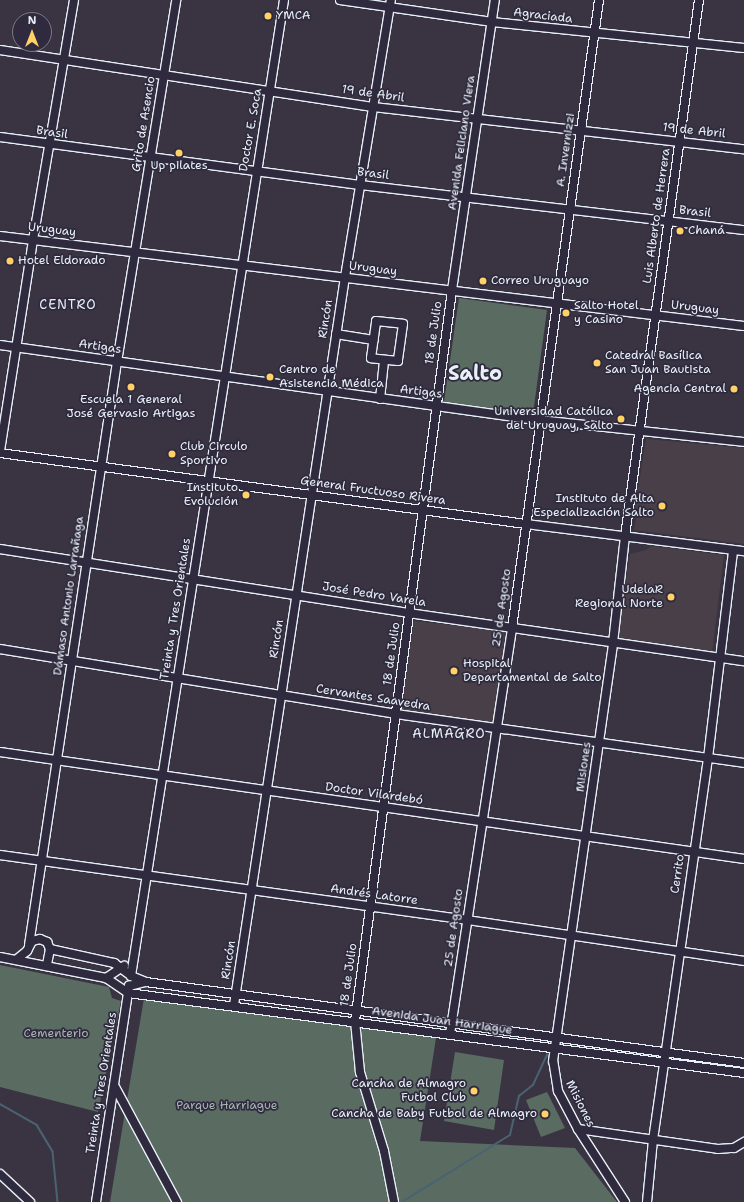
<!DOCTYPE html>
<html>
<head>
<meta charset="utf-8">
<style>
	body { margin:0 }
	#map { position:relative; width:744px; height:1202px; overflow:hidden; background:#3a3442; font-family:"Shantell Sans",sans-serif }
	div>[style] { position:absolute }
	.built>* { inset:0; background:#483f48 }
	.green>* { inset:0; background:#5a6b62 }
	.stream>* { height:1.5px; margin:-0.75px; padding:0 0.75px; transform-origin:0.75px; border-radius:0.75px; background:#4a6372 }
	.roads { filter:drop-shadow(1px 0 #e8f1f8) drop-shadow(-1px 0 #e8f1f8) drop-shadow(0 1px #e8f1f8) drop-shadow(0 -1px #e8f1f8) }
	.minor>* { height:8px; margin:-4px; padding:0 4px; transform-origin:4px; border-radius:4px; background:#2f2a3d }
	.dots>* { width:11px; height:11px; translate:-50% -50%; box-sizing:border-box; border:2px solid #2f2a3d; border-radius:50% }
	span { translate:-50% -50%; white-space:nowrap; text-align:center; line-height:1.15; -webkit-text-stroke:3.5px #2f2a3d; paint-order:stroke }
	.poi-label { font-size:12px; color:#e8f1f8 }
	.left { translate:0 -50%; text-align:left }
	.right { translate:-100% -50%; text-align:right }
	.street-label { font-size:12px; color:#e8f1f8 }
	.park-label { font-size:12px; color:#a8b5b4 }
	.neighbourhood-label { font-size:13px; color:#e8f1f8; letter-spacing:1px }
	.town-label { font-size:20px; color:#e8f1f8; font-weight:700 }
	.north { position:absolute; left:12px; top:12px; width:40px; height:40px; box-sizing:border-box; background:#2f2a3d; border:1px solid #797a88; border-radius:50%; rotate:0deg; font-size:11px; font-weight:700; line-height:16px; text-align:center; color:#e8f1f8 }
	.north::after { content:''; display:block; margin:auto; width:14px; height:18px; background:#ffd166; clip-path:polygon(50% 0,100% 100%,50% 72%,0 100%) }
</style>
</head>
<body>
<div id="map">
	<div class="built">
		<i style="clip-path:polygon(646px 439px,744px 448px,744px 544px,634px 530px,638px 510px,635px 509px)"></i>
		<i style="clip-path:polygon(651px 546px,724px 555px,712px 653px,618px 639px,630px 554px,646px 550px)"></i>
		<i style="clip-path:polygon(414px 621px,505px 631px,495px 723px,401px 711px)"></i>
	</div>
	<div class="green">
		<i style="clip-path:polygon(459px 298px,547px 310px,533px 414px,444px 402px)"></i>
		<i style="clip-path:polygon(0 965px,109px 987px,112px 998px,121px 1001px,98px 1112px,0 1087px)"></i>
		<i style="clip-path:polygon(144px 998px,436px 1038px,420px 1141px,575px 1148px,617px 1202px,110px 1202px)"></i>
		<i style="clip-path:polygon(455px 1052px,504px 1060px,494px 1130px,444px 1121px)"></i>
		<i style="clip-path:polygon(547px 1092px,565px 1128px,541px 1137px,526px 1100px)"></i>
	</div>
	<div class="stream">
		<i style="left:0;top:1104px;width:43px;rotate:29.6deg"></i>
		<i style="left:37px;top:1125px;width:31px;rotate:59deg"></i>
		<i style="left:53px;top:1152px;width:50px;rotate:84.3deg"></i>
		<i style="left:402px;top:1202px;width:127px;rotate:-31.8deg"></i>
		<i style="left:510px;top:1135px;width:40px;rotate:-77deg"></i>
		<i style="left:519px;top:1096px;width:18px;rotate:-38deg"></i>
		<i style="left:533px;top:1085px;width:33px;rotate:-65deg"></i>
	</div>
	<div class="roads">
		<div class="minor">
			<i style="left:340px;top:0;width:154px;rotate:8.2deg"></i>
			<i style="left:492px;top:22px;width:253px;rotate:5.9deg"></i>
			<i style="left:0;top:50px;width:377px;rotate:8.7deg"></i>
			<i style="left:373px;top:107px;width:373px;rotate:6.5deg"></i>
			<i style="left:0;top:137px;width:363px;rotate:7.6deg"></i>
			<i style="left:360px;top:185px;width:387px;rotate:6.7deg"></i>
			<i style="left:0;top:236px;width:749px;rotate:6.9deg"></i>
			<i style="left:376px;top:321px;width:27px;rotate:6deg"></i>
			<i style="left:403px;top:324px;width:37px;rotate:98deg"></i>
			<i style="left:398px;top:361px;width:27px;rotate:-174deg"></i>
			<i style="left:371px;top:358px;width:37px;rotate:-82deg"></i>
			<i style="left:336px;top:334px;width:38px;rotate:9deg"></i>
			<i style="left:0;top:345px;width:534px;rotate:7.96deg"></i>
			<i style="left:529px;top:419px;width:216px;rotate:6.1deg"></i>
			<i style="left:380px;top:399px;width:39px;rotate:-84deg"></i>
			<i style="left:0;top:451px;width:214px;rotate:-81.1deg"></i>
			<i style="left:33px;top:240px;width:243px;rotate:-80.3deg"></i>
			<i style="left:0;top:453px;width:531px;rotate:7.69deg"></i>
			<i style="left:526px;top:524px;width:220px;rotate:7.1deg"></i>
			<i style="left:0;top:549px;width:414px;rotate:8.9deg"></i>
			<i style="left:409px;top:613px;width:338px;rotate:8.2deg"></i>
			<i style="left:0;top:649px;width:401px;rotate:9.3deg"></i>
			<i style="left:396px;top:714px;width:351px;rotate:8deg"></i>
			<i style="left:0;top:752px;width:752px;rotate:8.18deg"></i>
			<i style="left:0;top:855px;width:472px;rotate:7.9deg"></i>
			<i style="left:467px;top:920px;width:280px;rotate:8.4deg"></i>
			<i style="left:29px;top:945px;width:590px;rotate:-81.42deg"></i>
			<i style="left:117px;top:362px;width:367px;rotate:-80.7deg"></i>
			<i style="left:50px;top:949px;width:66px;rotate:12.3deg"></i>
			<i style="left:114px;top:963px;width:21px;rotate:37deg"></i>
			<i style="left:131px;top:976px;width:16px;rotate:22deg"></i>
			<i style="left:146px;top:982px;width:603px;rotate:7.71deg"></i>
			<i style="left:0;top:957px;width:108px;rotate:11.2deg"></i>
			<i style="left:106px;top:978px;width:27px;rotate:34deg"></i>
			<i style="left:128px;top:993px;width:621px;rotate:7.4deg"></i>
			<i style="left:17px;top:959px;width:13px;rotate:-39deg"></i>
			<i style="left:27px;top:951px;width:11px;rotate:-63deg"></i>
			<i style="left:32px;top:941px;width:8px;rotate:-14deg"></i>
			<i style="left:40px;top:939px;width:8px;rotate:23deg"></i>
			<i style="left:47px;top:942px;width:8px;rotate:67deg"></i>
			<i style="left:50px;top:949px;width:16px;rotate:101deg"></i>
			<i style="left:131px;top:976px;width:988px;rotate:-81.09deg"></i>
			<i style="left:106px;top:978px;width:22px;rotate:-34deg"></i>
			<i style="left:234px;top:1005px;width:736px;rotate:-81.33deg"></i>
			<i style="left:345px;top:277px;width:281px;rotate:-80.6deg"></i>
			<i style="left:450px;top:1034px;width:411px;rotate:-81.3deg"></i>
			<i style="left:512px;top:628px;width:634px;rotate:-82.11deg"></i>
			<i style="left:115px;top:1087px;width:131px;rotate:61.7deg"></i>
			<i style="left:578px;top:1129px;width:141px;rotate:8.1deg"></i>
			<i style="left:718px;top:1149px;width:16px;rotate:-4deg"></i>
			<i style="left:734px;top:1148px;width:12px;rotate:-31deg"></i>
			<i style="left:0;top:1174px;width:41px;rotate:43deg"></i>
			<i style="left:96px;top:1202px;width:219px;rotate:-81.3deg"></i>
			<i style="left:129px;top:986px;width:16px;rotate:-14deg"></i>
			<i style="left:394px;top:1202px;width:52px;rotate:-101.1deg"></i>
			<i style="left:384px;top:1151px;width:83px;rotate:-106.9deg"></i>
			<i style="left:360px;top:1072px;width:51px;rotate:-95.6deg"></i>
			<i style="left:355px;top:1021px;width:737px;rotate:-82.44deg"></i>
			<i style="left:452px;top:290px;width:293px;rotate:-81.6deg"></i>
			<i style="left:625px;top:1202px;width:87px;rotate:-122.8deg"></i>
			<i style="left:578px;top:1129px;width:43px;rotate:-117.8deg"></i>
			<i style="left:558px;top:1091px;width:30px;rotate:-99deg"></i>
			<i style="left:553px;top:1061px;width:422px;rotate:-81.8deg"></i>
			<i style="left:613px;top:643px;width:108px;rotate:-83.6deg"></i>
			<i style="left:625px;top:536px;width:541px;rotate:-82.14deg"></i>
			<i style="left:647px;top:1202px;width:62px;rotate:-84.5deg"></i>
			<i style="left:653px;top:1140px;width:386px;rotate:-81.8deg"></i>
			<i style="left:708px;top:758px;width:209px;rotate:-83.1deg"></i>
		</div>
	</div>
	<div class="dots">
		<i style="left:268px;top:16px;background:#ffd166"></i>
		<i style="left:179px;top:153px;background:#ffd166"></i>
		<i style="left:680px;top:231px;background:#ffd166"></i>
		<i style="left:10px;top:261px;background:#ffd166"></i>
		<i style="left:483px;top:281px;background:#ffd166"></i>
		<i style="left:566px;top:313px;background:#ffd166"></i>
		<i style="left:597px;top:363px;background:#ffd166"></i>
		<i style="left:270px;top:377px;background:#ffd166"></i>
		<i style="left:131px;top:387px;background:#ffd166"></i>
		<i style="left:734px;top:389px;background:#ffd166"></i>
		<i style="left:621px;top:419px;background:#ffd166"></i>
		<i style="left:172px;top:454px;background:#ffd166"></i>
		<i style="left:246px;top:495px;background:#ffd166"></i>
		<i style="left:662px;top:506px;background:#ffd166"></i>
		<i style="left:671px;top:597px;background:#ffd166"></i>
		<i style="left:454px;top:671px;background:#ffd166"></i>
		<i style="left:474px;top:1091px;background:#ffd166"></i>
		<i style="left:545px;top:1114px;background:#ffd166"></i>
	</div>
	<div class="poi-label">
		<span class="left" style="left:276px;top:16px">YMCA</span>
		<span style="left:179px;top:166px">Up pilates</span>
		<span class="left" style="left:688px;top:231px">Chaná</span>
		<span class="left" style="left:18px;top:261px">Hotel Eldorado</span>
		<span class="left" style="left:491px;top:281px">Correo Uruguayo</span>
		<span class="left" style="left:574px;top:313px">Salto Hotel<br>y Casino</span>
		<span class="left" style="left:605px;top:363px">Catedral Basílica<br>San Juan Bautista</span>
		<span class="left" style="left:279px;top:377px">Centro de<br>Asistencia Médica</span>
		<span class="right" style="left:726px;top:389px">Agencia Central</span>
		<span style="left:131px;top:407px">Escuela 1 General<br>José Gervasio Artigas</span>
		<span class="right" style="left:613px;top:419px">Universidad Católica<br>del Uruguay, Salto</span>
		<span class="left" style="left:180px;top:454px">Club Circulo<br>Sportivo</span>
		<span class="right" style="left:238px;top:495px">Instituto<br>Evolución</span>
		<span class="right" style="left:654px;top:506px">Instituto de Alta<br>Especialización Salto</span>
		<span class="right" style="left:663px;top:597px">UdelaR<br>Regional Norte</span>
		<span class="left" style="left:463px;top:671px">Hospital<br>Departamental de Salto</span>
		<span class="right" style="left:466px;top:1091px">Cancha de Almagro<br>Futbol Club</span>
		<span class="right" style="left:537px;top:1114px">Cancha de Baby Futbol de Almagro</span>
	</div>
	<div class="street-label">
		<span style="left:543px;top:16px;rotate:7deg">Agraciada</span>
		<span style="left:373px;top:94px;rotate:8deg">19 de Abril</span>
		<span style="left:144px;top:124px;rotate:-81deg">Grito de Asencio</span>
		<span style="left:251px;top:130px;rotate:-80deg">Doctor E. Soca</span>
		<span style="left:694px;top:131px;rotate:6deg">19 de Abril</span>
		<span style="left:52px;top:133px;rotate:8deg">Brasil</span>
		<span style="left:462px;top:143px;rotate:-82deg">Avenida Feliciano Viera</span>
		<span style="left:566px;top:150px;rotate:-82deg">A. Invernizzi</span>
		<span style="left:373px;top:174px;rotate:7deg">Brasil</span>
		<span style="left:695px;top:212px;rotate:6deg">Brasil</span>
		<span style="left:657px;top:216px;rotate:-82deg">Luis Alberto de Herrera</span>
		<span style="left:52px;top:230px;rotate:7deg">Uruguay</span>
		<span style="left:373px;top:269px;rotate:7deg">Uruguay</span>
		<span style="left:695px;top:308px;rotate:7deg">Uruguay</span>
		<span style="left:326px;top:319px;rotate:-81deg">Rincón</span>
		<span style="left:434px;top:333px;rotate:-82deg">18 de Julio</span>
		<span style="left:100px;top:347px;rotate:8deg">Artigas</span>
		<span style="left:421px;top:392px;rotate:7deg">Artigas</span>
		<span style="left:373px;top:491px;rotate:8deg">General Fructuoso Rivera</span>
		<span style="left:374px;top:595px;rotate:9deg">José Pedro Varela</span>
		<span style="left:69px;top:596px;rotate:-82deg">Dámaso Antonio Larrañaga</span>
		<span style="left:502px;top:608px;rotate:-82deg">25 de Agosto</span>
		<span style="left:176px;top:609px;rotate:-81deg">Treinta y Tres Orientales</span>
		<span style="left:277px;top:639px;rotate:-81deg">Rincón</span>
		<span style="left:392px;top:654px;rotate:-82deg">18 de Julio</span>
		<span style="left:373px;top:698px;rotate:9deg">Cervantes Saavedra</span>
		<span style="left:584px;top:767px;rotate:-82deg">Misiones</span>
		<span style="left:374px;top:794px;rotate:8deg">Doctor Vilardebó</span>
		<span style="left:678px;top:874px;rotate:-82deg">Cerrito</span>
		<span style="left:374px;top:895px;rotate:8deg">Andrés Latorre</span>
		<span style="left:454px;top:928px;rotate:-82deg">25 de Agosto</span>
		<span style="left:229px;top:960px;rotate:-81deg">Rincón</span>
		<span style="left:349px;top:975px;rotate:-82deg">18 de Julio</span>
		<span style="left:442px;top:1021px;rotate:8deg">Avenida Juan Harriague</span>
		<span style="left:102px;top:1083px;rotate:-81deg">Treinta y Tres Orientales</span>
		<span style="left:580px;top:1104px;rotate:63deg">Misiones</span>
	</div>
	<div class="park-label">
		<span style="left:56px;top:1034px">Cementerio</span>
		<span style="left:227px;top:1106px">Parque Harriague</span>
	</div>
	<div class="neighbourhood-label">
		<span style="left:68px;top:305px">CENTRO</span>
		<span style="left:449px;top:734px">ALMAGRO</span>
	</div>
	<div class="town-label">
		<span style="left:475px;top:373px">Salto</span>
	</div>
	<div class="north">N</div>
</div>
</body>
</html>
